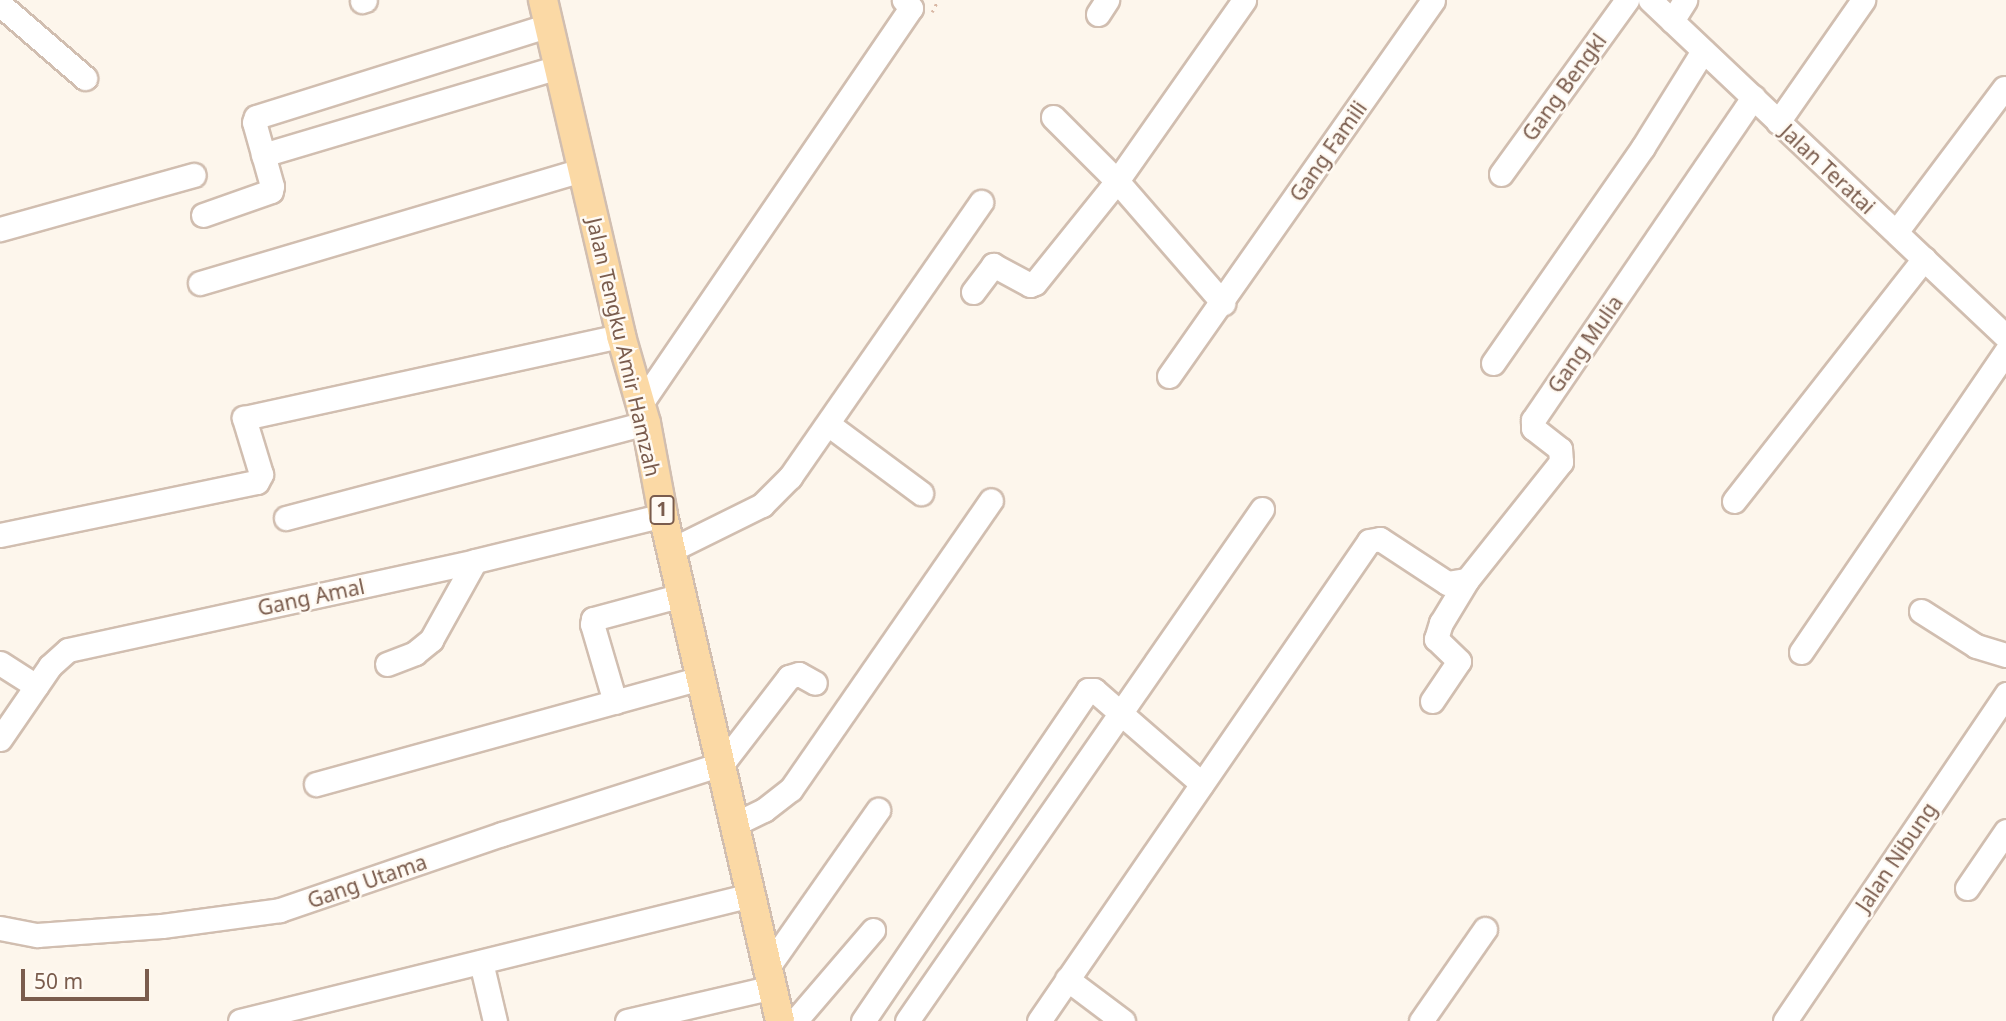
<!DOCTYPE html>
<html>
<head>
<meta charset="utf-8">
<style>
	body { margin:0 }
	#map { position:relative; width:2006px; height:1021px; overflow:hidden; background:#fdf6ec; font-family:"Noto Sans",sans-serif }
	div>[style] { position:absolute }
	.path>* { height:2.5px; margin-top:-1.25px; transform-origin:0; background:repeating-linear-gradient(90deg,#d9b8a5 0 2px,transparent 0 7px) }
	.roads { filter:drop-shadow(2px 0 #d1beb0) drop-shadow(-2px 0 #d1beb0) drop-shadow(0 2px #d1beb0) drop-shadow(0 -2px #d1beb0) }
	.minor>* { height:23px; margin:-11.5px; padding:0 11.5px; transform-origin:11.5px; border-radius:11.5px; background:#fff }
	.major>* { height:28px; margin:-14px; padding:0 14px; transform-origin:14px; border-radius:14px; background:#fbd9a5 }
	span { translate:-50% -50%; white-space:nowrap; text-align:center; line-height:1.15; -webkit-text-stroke:5px #fffaf3; paint-order:stroke }
	.shield-label span { padding:2px 5px; background:#fffaf3; border:2px solid; border-radius:5px; -webkit-text-stroke-width:0 }
	.shield-label { font-size:19px; color:#7a5c4d; font-weight:700 }
	.street-label { font-size:21px; color:#7a5c4d }
	.scale { position:absolute; left:21px; top:969px; width:128px; height:32px; box-sizing:border-box; border:4px solid #7a5c4d; border-top:0; padding-left:9px; font-size:21px; line-height:24px; white-space:nowrap; color:#7a5c4d; -webkit-text-stroke:5px #fffaf3; paint-order:stroke }
</style>
</head>
<body>
<div id="map">
	<div class="path">
		<i style="left:932px;top:12px;width:13px;rotate:-63deg"></i>
	</div>
	<div class="roads">
		<div class="minor">
			<i style="left:1650px;top:0;width:490px;rotate:43.4deg"></i>
			<i style="left:362px;top:1px;width:3px;rotate:-18deg"></i>
			<i style="left:2px;top:6px;width:110px;rotate:40.9deg"></i>
			<i style="left:1098px;top:14px;width:17px;rotate:-57deg"></i>
			<i style="left:1672px;top:21px;width:25px;rotate:-58deg"></i>
			<i style="left:1053px;top:117px;width:91px;rotate:45deg"></i>
			<i style="left:1117px;top:181px;width:162px;rotate:49deg"></i>
			<i style="left:1778px;top:122px;width:149px;rotate:-55.1deg"></i>
			<i style="left:263px;top:155px;width:309px;rotate:-16.6deg"></i>
			<i style="left:1501px;top:174px;width:215px;rotate:-54.1deg"></i>
			<i style="left:203px;top:215px;width:72px;rotate:-19.4deg"></i>
			<i style="left:271px;top:191px;width:5px;rotate:-79deg"></i>
			<i style="left:272px;top:186px;width:66px;rotate:-105.7deg"></i>
			<i style="left:254px;top:122px;width:5px;rotate:-68deg"></i>
			<i style="left:256px;top:117px;width:307px;rotate:-17.4deg"></i>
			<i style="left:0;top:229px;width:201px;rotate:-15.6deg"></i>
			<i style="left:1896px;top:232px;width:180px;rotate:-53.1deg"></i>
			<i style="left:200px;top:283px;width:398px;rotate:-16.5deg"></i>
			<i style="left:973px;top:292px;width:34px;rotate:-53deg"></i>
			<i style="left:993px;top:265px;width:42px;rotate:28.4deg"></i>
			<i style="left:1030px;top:285px;width:5px;rotate:-22deg"></i>
			<i style="left:1035px;top:283px;width:131px;rotate:-51.2deg"></i>
			<i style="left:1117px;top:181px;width:221px;rotate:-54.9deg"></i>
			<i style="left:1493px;top:363px;width:263px;rotate:-55.2deg"></i>
			<i style="left:1643px;top:147px;width:113px;rotate:-58deg"></i>
			<i style="left:1169px;top:376px;width:459px;rotate:-54.9deg"></i>
			<i style="left:642px;top:402px;width:477px;rotate:-55.7deg"></i>
			<i style="left:911px;top:8px;width:11px;rotate:-131deg"></i>
			<i style="left:828px;top:424px;width:116px;rotate:36.6deg"></i>
			<i style="left:1734px;top:501px;width:308px;rotate:-51.9deg"></i>
			<i style="left:286px;top:518px;width:372px;rotate:-14.8deg"></i>
			<i style="left:0;top:535px;width:262px;rotate:-11.7deg"></i>
			<i style="left:257px;top:482px;width:9px;rotate:-63deg"></i>
			<i style="left:261px;top:474px;width:59px;rotate:-106.9deg"></i>
			<i style="left:244px;top:418px;width:386px;rotate:-12.3deg"></i>
			<i style="left:671px;top:550px;width:102px;rotate:-26.3deg"></i>
			<i style="left:762px;top:505px;width:40px;rotate:-45deg"></i>
			<i style="left:790px;top:477px;width:335px;rotate:-55.2deg"></i>
			<i style="left:1921px;top:611px;width:65px;rotate:32.5deg"></i>
			<i style="left:1976px;top:646px;width:31px;rotate:17deg"></i>
			<i style="left:1801px;top:652px;width:364px;rotate:-55.7deg"></i>
			<i style="left:0;top:663px;width:43px;rotate:32.6deg"></i>
			<i style="left:387px;top:664px;width:30px;rotate:-21deg"></i>
			<i style="left:415px;top:653px;width:21px;rotate:-39deg"></i>
			<i style="left:431px;top:640px;width:90px;rotate:-60.9deg"></i>
			<i style="left:1432px;top:701px;width:48px;rotate:-56deg"></i>
			<i style="left:1459px;top:661px;width:32px;rotate:-136deg"></i>
			<i style="left:1436px;top:639px;width:17px;rotate:-73deg"></i>
			<i style="left:1441px;top:623px;width:50px;rotate:-58.8deg"></i>
			<i style="left:1467px;top:580px;width:151px;rotate:-51.5deg"></i>
			<i style="left:1561px;top:462px;width:13px;rotate:-94deg"></i>
			<i style="left:1560px;top:449px;width:34px;rotate:-142deg"></i>
			<i style="left:1533px;top:428px;width:8px;rotate:-90deg"></i>
			<i style="left:1533px;top:420px;width:391px;rotate:-55.7deg"></i>
			<i style="left:615px;top:702px;width:81px;rotate:-106.4deg"></i>
			<i style="left:592px;top:624px;width:5px;rotate:-79deg"></i>
			<i style="left:593px;top:619px;width:92px;rotate:-15.1deg"></i>
			<i style="left:0;top:739px;width:88px;rotate:-55.6deg"></i>
			<i style="left:50px;top:666px;width:24px;rotate:-42deg"></i>
			<i style="left:68px;top:650px;width:417px;rotate:-12.3deg"></i>
			<i style="left:475px;top:561px;width:194px;rotate:-13.7deg"></i>
			<i style="left:316px;top:784px;width:399px;rotate:-15.4deg"></i>
			<i style="left:735px;top:824px;width:32px;rotate:-26deg"></i>
			<i style="left:764px;top:810px;width:34px;rotate:-38deg"></i>
			<i style="left:791px;top:789px;width:351px;rotate:-55.3deg"></i>
			<i style="left:1967px;top:888px;width:69px;rotate:-55.6deg"></i>
			<i style="left:0;top:928px;width:38px;rotate:11deg"></i>
			<i style="left:37px;top:935px;width:125px;rotate:-4.1deg"></i>
			<i style="left:162px;top:926px;width:119px;rotate:-7.7deg"></i>
			<i style="left:280px;top:910px;width:235px;rotate:-18.9deg"></i>
			<i style="left:502px;top:834px;width:231px;rotate:-17.7deg"></i>
			<i style="left:722px;top:764px;width:110px;rotate:-52.4deg"></i>
			<i style="left:789px;top:677px;width:10px;rotate:-17deg"></i>
			<i style="left:799px;top:674px;width:18px;rotate:29deg"></i>
			<i style="left:481px;top:962px;width:61px;rotate:76.7deg"></i>
			<i style="left:768px;top:967px;width:192px;rotate:-55deg"></i>
			<i style="left:1067px;top:979px;width:70px;rotate:36.9deg"></i>
			<i style="left:240px;top:1021px;width:526px;rotate:-13.85deg"></i>
			<i style="left:627px;top:1021px;width:150px;rotate:-13.1deg"></i>
			<i style="left:795px;top:1021px;width:120px;rotate:-49.4deg"></i>
			<i style="left:863px;top:1021px;width:400px;rotate:-55.8deg"></i>
			<i style="left:1088px;top:690px;width:6px"></i>
			<i style="left:1094px;top:690px;width:143px;rotate:41deg"></i>
			<i style="left:907px;top:1021px;width:623px;rotate:-55.26deg"></i>
			<i style="left:1039px;top:1021px;width:582px;rotate:-55.49deg"></i>
			<i style="left:1369px;top:541px;width:11px;rotate:-10deg"></i>
			<i style="left:1380px;top:539px;width:80px;rotate:33.3deg"></i>
			<i style="left:1447px;top:583px;width:20px;rotate:-9deg"></i>
			<i style="left:1421px;top:1021px;width:112px;rotate:-55.2deg"></i>
			<i style="left:1785px;top:1021px;width:395px;rotate:-55.9deg"></i>
		</div>
		<div class="major">
			<i style="left:543px;top:0;width:345px;rotate:76.9deg"></i>
			<i style="left:621px;top:336px;width:91px;rotate:74deg"></i>
			<i style="left:646px;top:423px;width:94px;rotate:79.5deg"></i>
			<i style="left:663px;top:515px;width:519px;rotate:76.98deg"></i>
		</div>
	</div>
	<div class="shield-label">
		<span style="left:662px;top:510px">1</span>
	</div>
	<div class="street-label">
		<span style="left:1564px;top:87px;rotate:-54deg">Gang Bengkl</span>
		<span style="left:1328px;top:151px;rotate:-55deg">Gang Famili</span>
		<span style="left:1828px;top:169px;rotate:43deg">Jalan Teratai</span>
		<span style="left:1585px;top:344px;rotate:-55deg">Gang Mulia</span>
		<span style="left:624px;top:347px;rotate:77deg">Jalan Tengku Amir Hamzah</span>
		<span style="left:311px;top:597px;rotate:-12deg">Gang Amal</span>
		<span style="left:1896px;top:857px;rotate:-56deg">Jalan Nibung</span>
		<span style="left:367px;top:881px;rotate:-19deg">Gang Utama</span>
	</div>
	<div class="scale">50 m</div>
</div>
</body>
</html>
